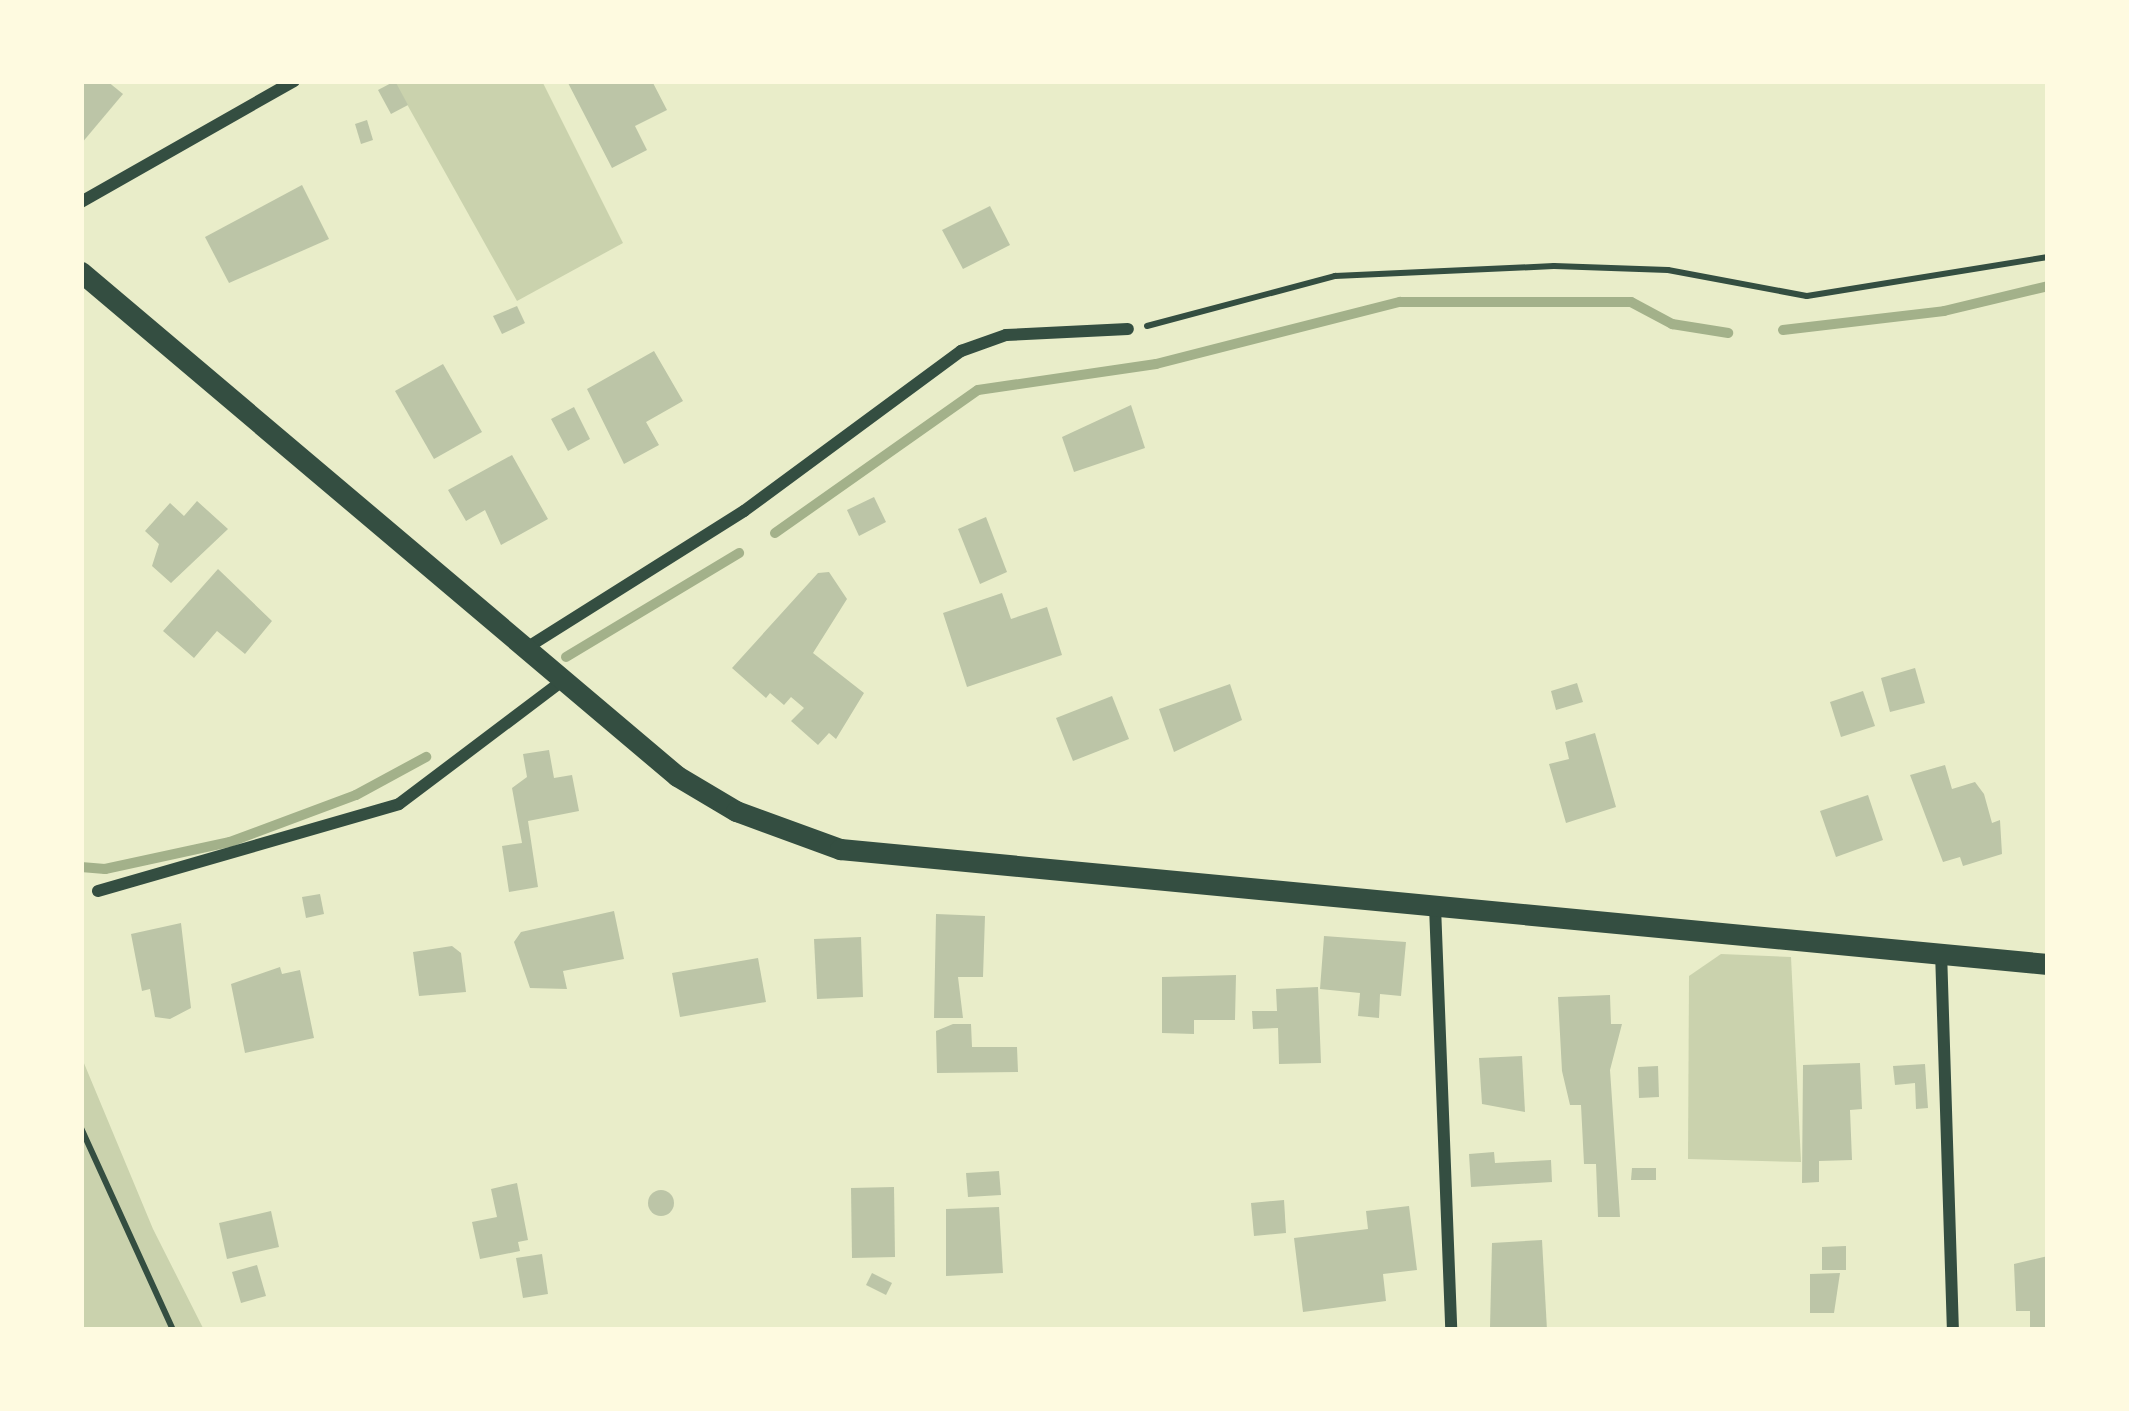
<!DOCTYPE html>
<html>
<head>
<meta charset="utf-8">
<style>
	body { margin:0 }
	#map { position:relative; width:2129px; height:1411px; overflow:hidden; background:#e9edc9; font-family:Arial,sans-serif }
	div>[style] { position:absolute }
	.green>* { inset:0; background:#cad2ad }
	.stream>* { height:10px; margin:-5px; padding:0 5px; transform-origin:5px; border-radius:5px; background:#a3b18a }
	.building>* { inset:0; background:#bcc5a7 }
	.round { border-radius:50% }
	.path>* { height:6px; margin:-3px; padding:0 3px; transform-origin:3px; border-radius:3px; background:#344e41 }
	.minor>* { height:12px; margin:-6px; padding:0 6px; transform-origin:6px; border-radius:6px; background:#344e41 }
	.tertiary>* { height:21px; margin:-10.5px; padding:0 10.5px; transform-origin:10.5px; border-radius:10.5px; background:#344e41 }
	span { translate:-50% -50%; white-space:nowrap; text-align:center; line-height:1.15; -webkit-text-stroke:9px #fefae0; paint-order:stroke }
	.frame { position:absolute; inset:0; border:84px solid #fefae0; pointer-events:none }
</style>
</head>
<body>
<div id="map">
	<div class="green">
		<i style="clip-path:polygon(394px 81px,542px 81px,623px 243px,517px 301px)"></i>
		<i style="clip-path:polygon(1721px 954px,1791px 957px,1801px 1162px,1688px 1159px,1689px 976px)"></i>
		<i style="clip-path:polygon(81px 1056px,153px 1229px,204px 1330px,81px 1330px)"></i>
	</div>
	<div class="stream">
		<i style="left:1783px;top:330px;width:162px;rotate:-6.7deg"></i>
		<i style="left:1944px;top:311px;width:107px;rotate:-13.5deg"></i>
		<i style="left:775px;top:533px;width:248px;rotate:-35.2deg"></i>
		<i style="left:978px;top:390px;width:180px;rotate:-8.3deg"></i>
		<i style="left:1156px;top:364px;width:252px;rotate:-14.3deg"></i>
		<i style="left:1400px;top:302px;width:231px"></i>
		<i style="left:1631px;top:302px;width:47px;rotate:28.2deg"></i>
		<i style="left:1672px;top:324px;width:57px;rotate:9.1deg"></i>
		<i style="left:566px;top:657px;width:202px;rotate:-31deg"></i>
		<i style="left:81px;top:867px;width:24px;rotate:5deg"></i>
		<i style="left:105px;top:869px;width:128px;rotate:-12.2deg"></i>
		<i style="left:230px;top:842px;width:134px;rotate:-20.5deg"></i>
		<i style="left:356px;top:795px;width:80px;rotate:-28.5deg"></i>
	</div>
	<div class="building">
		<i style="clip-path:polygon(81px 81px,107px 81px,123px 94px,81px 144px)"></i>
		<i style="clip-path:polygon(395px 81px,408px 105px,391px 114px,378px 90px)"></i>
		<i style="clip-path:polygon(567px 81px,652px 81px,667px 110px,635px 126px,647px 150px,612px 168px)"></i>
		<i style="clip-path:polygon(367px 120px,373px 140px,361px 144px,355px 124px)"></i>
		<i style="clip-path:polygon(302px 185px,329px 239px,229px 283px,205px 237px)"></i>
		<i style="clip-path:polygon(990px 206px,1010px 245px,963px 269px,942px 230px)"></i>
		<i style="clip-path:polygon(517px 306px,525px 323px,502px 334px,493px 316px)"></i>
		<i style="clip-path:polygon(654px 351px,683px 401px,646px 422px,659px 445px,624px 464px,587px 389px)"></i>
		<i style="clip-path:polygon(443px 364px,482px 432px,434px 459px,395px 391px)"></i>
		<i style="clip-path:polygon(1131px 405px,1145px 448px,1074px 472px,1062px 437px)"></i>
		<i style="clip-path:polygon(574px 407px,590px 439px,568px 451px,551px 419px)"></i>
		<i style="clip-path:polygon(512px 455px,548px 519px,501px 545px,485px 510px,466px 521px,448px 490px)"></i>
		<i style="clip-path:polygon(874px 497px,886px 522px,859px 536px,847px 510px)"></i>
		<i style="clip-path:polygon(197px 501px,228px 529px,171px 583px,152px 566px,159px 544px,145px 531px,170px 503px,184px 516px)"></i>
		<i style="clip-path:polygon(986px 517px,1007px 572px,980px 584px,958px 529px)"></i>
		<i style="clip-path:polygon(218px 569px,272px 621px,245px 654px,217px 631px,194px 658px,163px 631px)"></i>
		<i style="clip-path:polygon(829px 572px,847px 599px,813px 653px,864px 693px,836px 739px,829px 733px,818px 745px,791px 721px,804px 708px,791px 697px,784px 705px,770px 693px,766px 698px,732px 668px,818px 573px)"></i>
		<i style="clip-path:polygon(1002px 593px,1011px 619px,1047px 607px,1062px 655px,967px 687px,943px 613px)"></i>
		<i style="clip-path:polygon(1915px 668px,1925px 703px,1890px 712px,1881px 678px)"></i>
		<i style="clip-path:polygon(1577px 683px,1583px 702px,1556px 710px,1551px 691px)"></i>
		<i style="clip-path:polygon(1230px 684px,1242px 720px,1174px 752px,1159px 709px)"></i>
		<i style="clip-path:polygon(1863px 691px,1875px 726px,1841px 737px,1830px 702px)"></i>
		<i style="clip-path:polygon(1112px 696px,1129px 739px,1073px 761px,1056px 718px)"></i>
		<i style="clip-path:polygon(1595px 733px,1616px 807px,1566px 823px,1549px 764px,1569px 759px,1565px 742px)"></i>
		<i style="clip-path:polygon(549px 750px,554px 778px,572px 775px,579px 811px,528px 821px,538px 887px,509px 892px,502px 846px,522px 843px,512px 788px,527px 777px,523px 754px)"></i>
		<i style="clip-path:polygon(1945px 765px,1952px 789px,1975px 782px,1984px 794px,1992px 823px,2000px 820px,2002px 854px,1963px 866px,1960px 857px,1943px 862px,1910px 775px)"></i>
		<i style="clip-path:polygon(1868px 795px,1883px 840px,1836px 857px,1820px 811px)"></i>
		<i style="clip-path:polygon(320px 894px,324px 914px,306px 918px,302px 897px)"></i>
		<i style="clip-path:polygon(614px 911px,624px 959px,563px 971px,567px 989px,530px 988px,514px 942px,521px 932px)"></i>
		<i style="clip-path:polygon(936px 914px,985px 916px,983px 977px,958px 977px,963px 1018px,934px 1018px)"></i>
		<i style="clip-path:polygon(181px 923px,191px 1008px,170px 1019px,155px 1017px,150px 989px,142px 991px,131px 934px)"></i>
		<i style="clip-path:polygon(1324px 936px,1406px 942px,1401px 996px,1380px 994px,1379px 1018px,1358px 1016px,1360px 993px,1320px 989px)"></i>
		<i style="clip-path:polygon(861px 937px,863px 997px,817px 999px,814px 939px)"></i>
		<i style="clip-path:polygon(452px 946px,461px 953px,466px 992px,419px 996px,413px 952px)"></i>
		<i style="clip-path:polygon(758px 958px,766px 1002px,680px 1017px,672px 973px)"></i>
		<i style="clip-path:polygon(280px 967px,282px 974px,300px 970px,314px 1038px,245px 1053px,231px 984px)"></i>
		<i style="clip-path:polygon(1236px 975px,1235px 1020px,1194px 1020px,1194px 1034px,1162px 1033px,1162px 977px)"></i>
		<i style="clip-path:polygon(1318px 987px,1321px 1063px,1279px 1064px,1278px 1028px,1253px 1029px,1252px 1011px,1277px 1011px,1276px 989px)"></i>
		<i style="clip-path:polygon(1610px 995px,1611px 1024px,1622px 1024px,1610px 1070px,1620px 1217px,1598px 1217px,1596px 1164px,1584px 1164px,1581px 1105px,1570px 1105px,1562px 1071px,1558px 997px)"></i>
		<i style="clip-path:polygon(953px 1024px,971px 1024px,972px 1047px,1017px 1047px,1018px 1072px,937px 1073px,936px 1031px)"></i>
		<i style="clip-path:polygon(1522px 1056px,1525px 1112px,1482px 1104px,1479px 1058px)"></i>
		<i style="clip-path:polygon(1860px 1063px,1862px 1109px,1850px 1110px,1852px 1160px,1819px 1161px,1819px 1182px,1802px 1183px,1803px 1065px)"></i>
		<i style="clip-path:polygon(1925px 1064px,1928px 1108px,1916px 1109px,1915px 1083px,1895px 1085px,1893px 1066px)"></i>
		<i style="clip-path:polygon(1658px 1066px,1659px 1097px,1639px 1098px,1638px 1067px)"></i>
		<i style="clip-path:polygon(1494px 1152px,1495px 1163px,1551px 1160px,1552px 1182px,1471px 1187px,1469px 1154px)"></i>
		<i style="clip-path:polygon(1632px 1168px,1656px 1168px,1656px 1180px,1631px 1180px)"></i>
		<i style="clip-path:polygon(999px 1171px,1001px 1195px,968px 1197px,966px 1173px)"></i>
		<i style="clip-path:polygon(517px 1183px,528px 1240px,518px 1242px,520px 1251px,480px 1259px,472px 1222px,497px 1217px,491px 1189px)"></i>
		<i style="clip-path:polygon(894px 1187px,895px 1257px,852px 1258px,851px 1188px)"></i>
		<i class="round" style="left:648px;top:1190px;width:26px;height:26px"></i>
		<i style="clip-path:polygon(1284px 1200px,1286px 1233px,1254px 1236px,1251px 1203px)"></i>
		<i style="clip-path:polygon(1409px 1206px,1417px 1270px,1383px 1274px,1386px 1301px,1303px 1312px,1294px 1238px,1368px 1229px,1366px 1211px)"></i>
		<i style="clip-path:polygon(999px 1207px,1003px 1273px,946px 1276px,946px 1209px)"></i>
		<i style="clip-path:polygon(271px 1211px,279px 1247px,227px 1259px,219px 1223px)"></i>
		<i style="clip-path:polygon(1542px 1240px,1547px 1330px,1490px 1328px,1492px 1243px)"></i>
		<i style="clip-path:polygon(1846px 1246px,1846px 1270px,1822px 1270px,1822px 1247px)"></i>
		<i style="clip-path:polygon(542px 1254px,548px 1294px,523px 1298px,516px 1258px)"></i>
		<i style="clip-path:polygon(2048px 1256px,2048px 1330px,2030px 1330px,2030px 1311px,2016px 1311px,2014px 1264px)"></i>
		<i style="clip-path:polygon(257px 1265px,266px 1296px,241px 1303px,232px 1272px)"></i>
		<i style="clip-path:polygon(872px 1273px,892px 1283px,886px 1295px,866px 1285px)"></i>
		<i style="clip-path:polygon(1840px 1273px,1834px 1313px,1810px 1313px,1810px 1274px)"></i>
	</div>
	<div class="path">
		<i style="left:1147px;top:326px;width:195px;rotate:-14.9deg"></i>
		<i style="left:1335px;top:276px;width:219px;rotate:-2.6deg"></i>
		<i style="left:1554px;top:266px;width:114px;rotate:2deg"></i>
		<i style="left:1668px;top:270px;width:141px;rotate:10.6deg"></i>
		<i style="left:1807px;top:296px;width:244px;rotate:-9.2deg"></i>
		<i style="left:81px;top:1128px;width:222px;rotate:65.5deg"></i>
	</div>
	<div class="minor">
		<i style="left:81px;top:202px;width:245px;rotate:-29.6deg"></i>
		<i style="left:528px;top:647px;width:255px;rotate:-32.2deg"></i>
		<i style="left:744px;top:511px;width:270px;rotate:-36.4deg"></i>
		<i style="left:961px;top:351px;width:48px;rotate:-19.6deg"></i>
		<i style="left:1006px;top:335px;width:122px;rotate:-2.8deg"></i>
		<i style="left:98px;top:891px;width:313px;rotate:-16.1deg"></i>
		<i style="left:399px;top:804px;width:208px;rotate:-37deg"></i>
		<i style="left:1435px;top:906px;width:424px;rotate:87.8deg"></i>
		<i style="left:1941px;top:951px;width:379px;rotate:88.2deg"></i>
	</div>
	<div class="tertiary">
		<i style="left:81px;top:272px;width:781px;rotate:40.22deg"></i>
		<i style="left:677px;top:776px;width:69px;rotate:30.7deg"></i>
		<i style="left:736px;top:811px;width:111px;rotate:20.1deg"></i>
		<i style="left:840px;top:849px;width:1213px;rotate:5.44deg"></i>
	</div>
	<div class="frame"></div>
</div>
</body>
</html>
